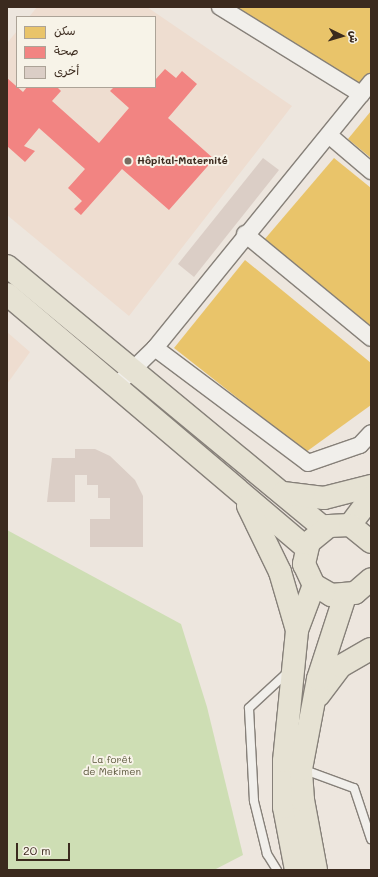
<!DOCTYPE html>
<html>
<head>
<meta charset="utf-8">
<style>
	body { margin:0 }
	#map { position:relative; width:378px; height:877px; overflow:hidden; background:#ede6de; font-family:Mali,"Playpen Sans Arabic",sans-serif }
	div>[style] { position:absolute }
	.built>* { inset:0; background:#eeddd0 }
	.green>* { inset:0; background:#cedeb4 }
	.homes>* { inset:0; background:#e9c46a }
	.health>* { inset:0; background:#f28482 }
	.building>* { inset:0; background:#dbcec6 }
	.roads { filter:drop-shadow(1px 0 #868079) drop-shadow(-1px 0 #868079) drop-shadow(0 1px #868079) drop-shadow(0 -1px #868079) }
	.service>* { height:8px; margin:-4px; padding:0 4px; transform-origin:4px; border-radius:4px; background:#f1efeb }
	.minor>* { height:16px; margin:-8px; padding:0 8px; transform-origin:8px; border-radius:8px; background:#f1efeb }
	.primary>* { height:22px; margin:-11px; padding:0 11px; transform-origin:11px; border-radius:11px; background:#e6e2d3 }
	.dots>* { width:11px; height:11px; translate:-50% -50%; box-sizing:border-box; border:2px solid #f7f3e8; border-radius:50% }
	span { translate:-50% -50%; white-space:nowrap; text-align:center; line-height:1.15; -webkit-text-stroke:4px #f7f3e8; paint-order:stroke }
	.poi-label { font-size:10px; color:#3b2a1e; font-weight:700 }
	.left { translate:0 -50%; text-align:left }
	.park-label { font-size:10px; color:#5a563b }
	.frame { position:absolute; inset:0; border:8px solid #3b2a1e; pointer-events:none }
	.legend { position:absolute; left:16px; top:16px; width:140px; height:72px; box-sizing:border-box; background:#f7f3e8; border:1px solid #aca397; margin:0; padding:5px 7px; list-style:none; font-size:12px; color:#3b2a1e }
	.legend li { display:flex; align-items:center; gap:8px; height:20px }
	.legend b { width:20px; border:1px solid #aca397 }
	.north { position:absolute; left:322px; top:16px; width:40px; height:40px; -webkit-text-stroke:3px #f7f3e8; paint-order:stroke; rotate:95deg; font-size:11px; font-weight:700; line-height:16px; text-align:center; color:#3b2a1e }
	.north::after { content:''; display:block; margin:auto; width:14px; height:18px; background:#3b2a1e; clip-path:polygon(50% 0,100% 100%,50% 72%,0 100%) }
	.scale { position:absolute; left:16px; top:843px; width:54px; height:18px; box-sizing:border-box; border:2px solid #3b2a1e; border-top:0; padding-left:5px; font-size:12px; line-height:14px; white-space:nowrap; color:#3b2a1e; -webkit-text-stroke:3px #f7f3e8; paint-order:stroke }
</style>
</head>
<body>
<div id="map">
	<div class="built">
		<i style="clip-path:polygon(37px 7px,147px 7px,292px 106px,129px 316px,7px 215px,7px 43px,17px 31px,17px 87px,155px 87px,155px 17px,29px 17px)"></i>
		<i style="clip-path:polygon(7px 332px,30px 352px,7px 384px)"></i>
	</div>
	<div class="green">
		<i style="clip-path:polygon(7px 530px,181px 624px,207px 707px,243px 855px,214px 870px,7px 870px)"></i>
	</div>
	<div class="homes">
		<i style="clip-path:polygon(236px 7px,371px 7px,371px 73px,361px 85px)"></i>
		<i style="clip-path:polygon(371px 111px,371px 158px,348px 139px)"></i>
		<i style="clip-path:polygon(334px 158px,371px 188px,371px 330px,264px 240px)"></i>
		<i style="clip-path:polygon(245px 260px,371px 363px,371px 405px,306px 452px,174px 348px)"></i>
	</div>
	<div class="health">
		<i style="clip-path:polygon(165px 69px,176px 78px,182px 71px,197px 84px,168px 118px,214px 159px,169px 210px,122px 169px,81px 215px,74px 209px,82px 201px,68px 188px,85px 169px,39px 128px,24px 146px,35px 151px,25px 162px,7px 146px,7px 78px,23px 92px,27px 87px,57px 87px,61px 91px,52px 101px,99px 143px,129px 108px,110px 91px,114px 87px,155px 87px,155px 80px)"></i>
	</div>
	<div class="building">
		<i style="clip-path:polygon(263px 158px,279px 170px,194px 277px,178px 264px)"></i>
		<i style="clip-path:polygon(75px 449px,95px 449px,110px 456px,135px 480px,143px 496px,143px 547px,90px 547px,90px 519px,110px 519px,110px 498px,98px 498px,98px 485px,87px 485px,87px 475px,75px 475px,75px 502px,47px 502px,52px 458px,75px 458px)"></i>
	</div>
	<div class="roads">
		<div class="service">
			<i style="left:302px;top:769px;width:55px;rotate:20.1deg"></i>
			<i style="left:354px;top:788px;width:54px;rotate:71.6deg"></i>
			<i style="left:277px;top:870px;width:19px;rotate:-122deg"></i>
			<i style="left:267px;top:854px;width:55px;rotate:-103.8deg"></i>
			<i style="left:254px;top:801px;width:93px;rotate:-93.1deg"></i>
			<i style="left:249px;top:708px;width:54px;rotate:-42.8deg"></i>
		</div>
		<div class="minor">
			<i style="left:220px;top:7px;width:166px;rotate:31.7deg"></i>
			<i style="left:330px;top:136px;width:54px;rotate:40.5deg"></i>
			<i style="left:245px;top:234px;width:163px;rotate:39.5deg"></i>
			<i style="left:155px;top:348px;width:191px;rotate:36.9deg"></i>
			<i style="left:308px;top:463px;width:55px;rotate:-19.1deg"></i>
			<i style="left:360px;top:445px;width:16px;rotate:-47deg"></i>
			<i style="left:115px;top:387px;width:56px;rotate:-44.3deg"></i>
			<i style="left:155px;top:348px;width:343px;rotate:-50.9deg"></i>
		</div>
		<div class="primary">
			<i style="left:7px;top:266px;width:411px;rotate:39.6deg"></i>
			<i style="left:7px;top:294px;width:392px;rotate:40.3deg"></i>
			<i style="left:283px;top:493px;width:41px;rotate:7deg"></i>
			<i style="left:324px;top:498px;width:49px;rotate:-14.3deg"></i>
			<i style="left:248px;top:506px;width:73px;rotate:64.1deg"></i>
			<i style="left:280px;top:572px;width:60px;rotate:73.7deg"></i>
			<i style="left:350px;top:525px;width:35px;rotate:-53deg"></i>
			<i style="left:371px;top:542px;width:27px;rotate:-141deg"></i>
			<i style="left:350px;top:525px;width:21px;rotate:177deg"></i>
			<i style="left:329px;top:526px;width:26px;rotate:141deg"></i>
			<i style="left:309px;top:542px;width:23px;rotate:103deg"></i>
			<i style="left:304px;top:564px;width:23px;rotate:65deg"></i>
			<i style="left:314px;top:585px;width:20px;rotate:30deg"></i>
			<i style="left:331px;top:595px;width:24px;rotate:-5deg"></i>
			<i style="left:355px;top:593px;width:21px;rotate:-41deg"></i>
			<i style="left:319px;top:695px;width:36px;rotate:-53deg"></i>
			<i style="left:341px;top:666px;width:34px;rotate:-30deg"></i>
			<i style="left:296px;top:870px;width:64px;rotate:-100.8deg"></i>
			<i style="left:284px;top:807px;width:46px;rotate:-90deg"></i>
			<i style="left:284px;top:761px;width:132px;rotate:-84.3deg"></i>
			<i style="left:297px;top:630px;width:48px;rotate:-69.3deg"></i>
			<i style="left:316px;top:870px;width:71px;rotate:-100.5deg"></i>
			<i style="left:303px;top:800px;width:31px;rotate:-94deg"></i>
			<i style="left:301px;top:769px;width:92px;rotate:-79.3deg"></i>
			<i style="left:318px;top:679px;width:87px;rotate:-72deg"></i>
		</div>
	</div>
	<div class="dots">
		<i style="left:128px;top:161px;background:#796c61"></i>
	</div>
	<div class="poi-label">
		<span class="left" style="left:137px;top:161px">Hôpital-Maternité</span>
	</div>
	<div class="park-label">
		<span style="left:112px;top:765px">La forêt<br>de Mekimen</span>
	</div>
	<div class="frame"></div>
	<ul class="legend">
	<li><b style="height:11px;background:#e9c46a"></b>سكن</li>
	<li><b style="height:11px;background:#f28482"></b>صحة</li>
	<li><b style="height:11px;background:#dbcec6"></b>أخرى</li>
	</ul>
	<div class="north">ش</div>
	<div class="scale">20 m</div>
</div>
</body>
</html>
